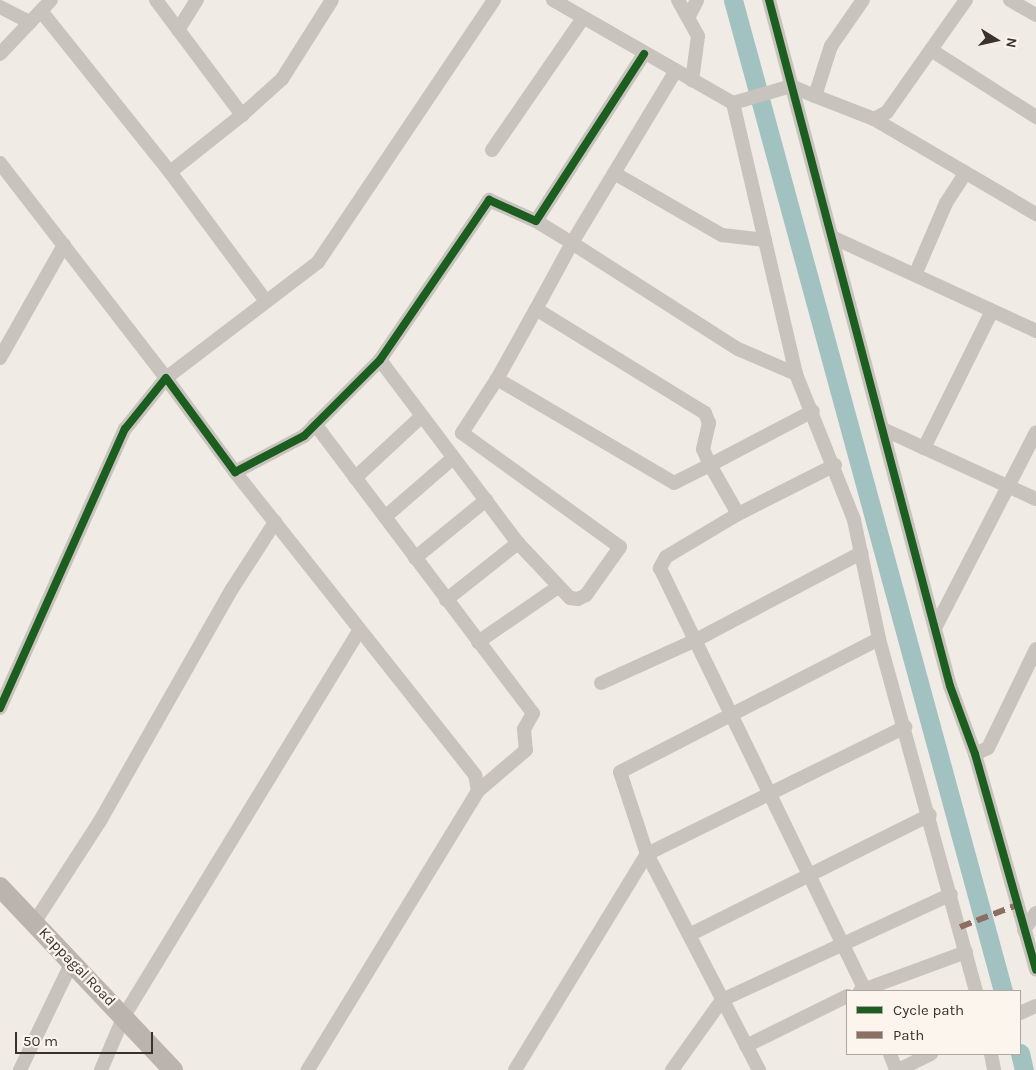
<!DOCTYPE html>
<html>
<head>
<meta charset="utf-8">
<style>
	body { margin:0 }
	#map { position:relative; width:1036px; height:1070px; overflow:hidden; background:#f0ebe5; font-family:Karla,sans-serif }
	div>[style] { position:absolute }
	.canal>* { height:19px; margin:-9.5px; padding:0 9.5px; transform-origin:9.5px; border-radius:9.5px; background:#a1c2c1 }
	.minor>* { height:14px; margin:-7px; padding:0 7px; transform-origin:7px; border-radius:7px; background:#c9c3be }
	.secondary>* { height:20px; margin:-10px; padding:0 10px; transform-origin:10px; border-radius:10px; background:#bab3ae }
	.quiet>* { height:6px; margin-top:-3px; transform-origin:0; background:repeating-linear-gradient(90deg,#8d6e63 0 12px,transparent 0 18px) }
	.cycleway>* { height:8px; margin:-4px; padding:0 4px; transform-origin:4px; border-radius:4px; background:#1b5e20 }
	span { translate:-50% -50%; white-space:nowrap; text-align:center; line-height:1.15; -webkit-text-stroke:4.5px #fbf5ee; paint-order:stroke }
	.street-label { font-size:15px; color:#3b302b }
	.legend { position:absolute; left:846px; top:990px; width:175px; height:65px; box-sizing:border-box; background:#fbf5ee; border:1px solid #aea6a0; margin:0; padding:6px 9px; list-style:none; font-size:15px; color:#3b302b }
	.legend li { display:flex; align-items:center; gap:10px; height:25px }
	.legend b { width:25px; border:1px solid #aea6a0 }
	.north { position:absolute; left:971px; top:15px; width:50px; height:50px; -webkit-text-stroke:4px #fbf5ee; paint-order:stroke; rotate:100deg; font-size:14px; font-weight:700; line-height:20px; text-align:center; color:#3b302b }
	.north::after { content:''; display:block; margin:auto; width:18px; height:22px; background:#3b302b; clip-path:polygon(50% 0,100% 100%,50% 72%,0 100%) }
	.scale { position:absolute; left:15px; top:1032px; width:138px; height:22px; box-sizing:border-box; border:2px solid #3b302b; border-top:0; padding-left:6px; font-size:15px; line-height:18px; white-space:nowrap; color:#3b302b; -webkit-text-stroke:4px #fbf5ee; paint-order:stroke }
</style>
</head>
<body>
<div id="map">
	<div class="canal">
		<i style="left:733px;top:0;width:1027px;rotate:74.76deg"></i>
		<i style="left:1020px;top:1053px;width:17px;rotate:77deg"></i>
	</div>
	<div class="minor">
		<i style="left:156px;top:0;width:144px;rotate:53.2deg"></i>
		<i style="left:242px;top:115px;width:54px;rotate:-42deg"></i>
		<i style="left:282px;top:79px;width:93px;rotate:-57.7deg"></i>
		<i style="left:553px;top:0;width:207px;rotate:29.8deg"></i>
		<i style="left:733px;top:103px;width:60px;rotate:-16.3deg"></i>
		<i style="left:791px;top:86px;width:26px;rotate:23deg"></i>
		<i style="left:815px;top:96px;width:52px;rotate:-72.3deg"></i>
		<i style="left:831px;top:46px;width:56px;rotate:-55.2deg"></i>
		<i style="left:678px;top:0;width:41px;rotate:60.9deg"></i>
		<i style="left:698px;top:36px;width:45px;rotate:97.6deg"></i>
		<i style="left:769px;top:0;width:709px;rotate:75.22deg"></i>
		<i style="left:950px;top:686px;width:72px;rotate:69.8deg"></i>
		<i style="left:975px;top:754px;width:224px;rotate:74.2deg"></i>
		<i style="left:1010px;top:0;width:30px;rotate:30deg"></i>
		<i style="left:0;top:7px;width:34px;rotate:27deg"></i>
		<i style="left:41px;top:11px;width:206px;rotate:51.3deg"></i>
		<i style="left:689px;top:16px;width:18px;rotate:-63deg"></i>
		<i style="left:178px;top:30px;width:36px;rotate:-58deg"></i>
		<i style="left:931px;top:50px;width:125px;rotate:32.5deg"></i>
		<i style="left:0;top:54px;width:74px;rotate:-46.6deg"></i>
		<i style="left:675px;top:72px;width:200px;rotate:121.1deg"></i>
		<i style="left:572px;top:243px;width:197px;rotate:32.6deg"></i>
		<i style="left:738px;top:349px;width:63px;rotate:23.3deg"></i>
		<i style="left:815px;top:96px;width:63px;rotate:21.3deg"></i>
		<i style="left:874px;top:119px;width:15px;rotate:-28deg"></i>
		<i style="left:887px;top:112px;width:137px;rotate:-54.8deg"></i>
		<i style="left:733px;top:103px;width:278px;rotate:76.9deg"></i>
		<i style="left:796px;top:374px;width:157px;rotate:68.3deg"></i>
		<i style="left:854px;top:520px;width:122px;rotate:78.1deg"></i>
		<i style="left:879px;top:639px;width:365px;rotate:74.6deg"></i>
		<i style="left:242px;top:115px;width:92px;rotate:141.6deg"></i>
		<i style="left:170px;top:172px;width:159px;rotate:53.4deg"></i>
		<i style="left:874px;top:119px;width:188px;rotate:30.4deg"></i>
		<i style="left:492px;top:150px;width:160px;rotate:-55.4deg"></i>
		<i style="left:0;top:163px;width:272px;rotate:52.3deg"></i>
		<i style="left:166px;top:378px;width:191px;rotate:-37.3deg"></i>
		<i style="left:318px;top:262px;width:316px;rotate:-56.1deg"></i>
		<i style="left:614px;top:173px;width:125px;rotate:29.9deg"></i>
		<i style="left:722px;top:235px;width:43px;rotate:6.6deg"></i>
		<i style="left:536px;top:221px;width:42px;rotate:31.4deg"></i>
		<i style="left:572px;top:243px;width:75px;rotate:118.6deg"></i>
		<i style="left:536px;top:309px;width:80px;rotate:119.1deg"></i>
		<i style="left:497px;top:379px;width:205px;rotate:30.4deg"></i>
		<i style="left:674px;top:483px;width:40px;rotate:-26.6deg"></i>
		<i style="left:710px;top:465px;width:17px;rotate:-114deg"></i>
		<i style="left:703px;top:449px;width:27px;rotate:-77deg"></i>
		<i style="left:709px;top:423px;width:11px;rotate:-112deg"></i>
		<i style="left:705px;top:413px;width:198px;rotate:-148.4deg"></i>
		<i style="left:832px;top:237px;width:225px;rotate:24.7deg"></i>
		<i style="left:915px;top:275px;width:78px;rotate:-66.7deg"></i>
		<i style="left:946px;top:203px;width:35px;rotate:-57deg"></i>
		<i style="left:0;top:358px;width:130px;rotate:-60.5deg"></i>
		<i style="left:380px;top:360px;width:229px;rotate:53deg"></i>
		<i style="left:518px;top:543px;width:76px;rotate:46.6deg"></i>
		<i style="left:570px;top:598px;width:8px;rotate:7deg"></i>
		<i style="left:578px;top:599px;width:9px;rotate:-27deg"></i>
		<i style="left:586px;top:595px;width:59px;rotate:-54.7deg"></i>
		<i style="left:620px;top:547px;width:195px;rotate:-144.2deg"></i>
		<i style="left:462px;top:433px;width:64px;rotate:-57.1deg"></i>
		<i style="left:315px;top:424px;width:362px;rotate:53deg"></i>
		<i style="left:533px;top:713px;width:18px;rotate:119deg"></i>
		<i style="left:524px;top:729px;width:21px;rotate:85deg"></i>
		<i style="left:526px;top:750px;width:63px;rotate:139.5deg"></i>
		<i style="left:883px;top:429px;width:45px;rotate:24.9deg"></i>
		<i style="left:924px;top:448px;width:153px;rotate:-63.6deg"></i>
		<i style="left:924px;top:448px;width:123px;rotate:24.5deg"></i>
		<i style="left:835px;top:465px;width:109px;rotate:153.2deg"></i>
		<i style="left:738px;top:514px;width:84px;rotate:149.2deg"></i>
		<i style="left:666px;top:557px;width:13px;rotate:119deg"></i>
		<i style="left:660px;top:568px;width:470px;rotate:64.1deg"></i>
		<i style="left:235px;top:472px;width:387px;rotate:51.6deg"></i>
		<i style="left:475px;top:775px;width:16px;rotate:79deg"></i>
		<i style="left:478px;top:791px;width:327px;rotate:121.4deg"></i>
		<i style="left:355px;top:478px;width:91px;rotate:-42.8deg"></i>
		<i style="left:738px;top:514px;width:56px;rotate:-119.7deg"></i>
		<i style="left:710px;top:465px;width:116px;rotate:-27.7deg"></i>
		<i style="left:385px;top:517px;width:90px;rotate:-40.9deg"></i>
		<i style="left:415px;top:558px;width:92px;rotate:-39.2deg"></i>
		<i style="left:446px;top:600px;width:92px;rotate:-38.4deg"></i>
		<i style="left:935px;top:628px;width:220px;rotate:-62.7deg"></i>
		<i style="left:478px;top:642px;width:97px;rotate:-34.5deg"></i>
		<i style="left:601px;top:683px;width:104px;rotate:-24.4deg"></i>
		<i style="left:696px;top:640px;width:187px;rotate:-27.8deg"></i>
		<i style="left:0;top:708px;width:306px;rotate:-65.9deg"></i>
		<i style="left:125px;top:429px;width:65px;rotate:-51.2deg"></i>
		<i style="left:166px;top:378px;width:117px;rotate:53.7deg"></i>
		<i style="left:235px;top:472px;width:78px;rotate:-27.6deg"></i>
		<i style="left:304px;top:436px;width:107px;rotate:-45deg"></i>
		<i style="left:380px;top:360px;width:194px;rotate:-55.7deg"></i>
		<i style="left:489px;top:200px;width:51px;rotate:24.1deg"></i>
		<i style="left:536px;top:221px;width:199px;rotate:-57.1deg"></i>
		<i style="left:975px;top:754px;width:14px;rotate:-25deg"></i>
		<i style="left:988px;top:748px;width:110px;rotate:-64.1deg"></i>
		<i style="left:34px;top:923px;width:121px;rotate:-57.1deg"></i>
		<i style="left:100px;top:821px;width:267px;rotate:-60.4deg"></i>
		<i style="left:232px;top:589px;width:80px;rotate:-57.3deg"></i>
		<i style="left:1024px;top:930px;width:21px;rotate:-55deg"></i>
		<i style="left:689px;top:935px;width:269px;rotate:-26.5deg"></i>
		<i style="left:860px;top:991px;width:113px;rotate:-20.2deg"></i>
		<i style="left:1020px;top:1013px;width:17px;rotate:-24deg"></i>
		<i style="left:746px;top:1046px;width:113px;rotate:-26.3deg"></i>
		<i style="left:890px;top:1054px;width:17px;rotate:69deg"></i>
		<i style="left:991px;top:1054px;width:16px;rotate:79deg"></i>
		<i style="left:20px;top:1070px;width:120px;rotate:-64.3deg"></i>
		<i style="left:101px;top:1070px;width:59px;rotate:-66.9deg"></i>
		<i style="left:124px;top:1016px;width:452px;rotate:-58.6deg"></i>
		<i style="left:515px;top:1070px;width:253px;rotate:-58.6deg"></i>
		<i style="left:647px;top:854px;width:288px;rotate:-26.2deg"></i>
		<i style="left:672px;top:1070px;width:86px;rotate:-54.5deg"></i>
		<i style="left:722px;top:1000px;width:252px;rotate:-24.8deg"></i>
		<i style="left:759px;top:1070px;width:243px;rotate:-117.4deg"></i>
		<i style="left:647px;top:854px;width:86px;rotate:-108.2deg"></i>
		<i style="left:620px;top:772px;width:291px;rotate:-27.2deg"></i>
		<i style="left:898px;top:1070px;width:37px;rotate:-26deg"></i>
	</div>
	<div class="secondary">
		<i style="left:0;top:887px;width:252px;rotate:46.6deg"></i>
	</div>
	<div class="quiet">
		<i style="left:960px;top:927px;width:61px;rotate:-21.1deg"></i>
	</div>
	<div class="cycleway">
		<i style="left:769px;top:0;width:709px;rotate:75.22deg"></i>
		<i style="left:950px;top:686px;width:72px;rotate:69.8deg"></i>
		<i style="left:975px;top:754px;width:224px;rotate:74.2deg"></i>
		<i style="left:0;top:708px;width:306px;rotate:-65.9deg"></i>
		<i style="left:125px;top:429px;width:65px;rotate:-51.2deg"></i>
		<i style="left:166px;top:378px;width:117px;rotate:53.7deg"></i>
		<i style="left:235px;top:472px;width:78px;rotate:-27.6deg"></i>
		<i style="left:304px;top:436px;width:107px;rotate:-45deg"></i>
		<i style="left:380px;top:360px;width:194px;rotate:-55.7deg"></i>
		<i style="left:489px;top:200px;width:51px;rotate:24.1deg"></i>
		<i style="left:536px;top:221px;width:199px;rotate:-57.1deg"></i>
	</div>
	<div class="street-label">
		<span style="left:77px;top:967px;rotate:46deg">Kappagal Road</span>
	</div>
	<ul class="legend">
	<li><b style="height:6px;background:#1b5e20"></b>Cycle path</li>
	<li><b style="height:6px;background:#8d6e63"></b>Path</li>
	</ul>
	<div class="north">N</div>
	<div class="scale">50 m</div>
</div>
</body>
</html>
